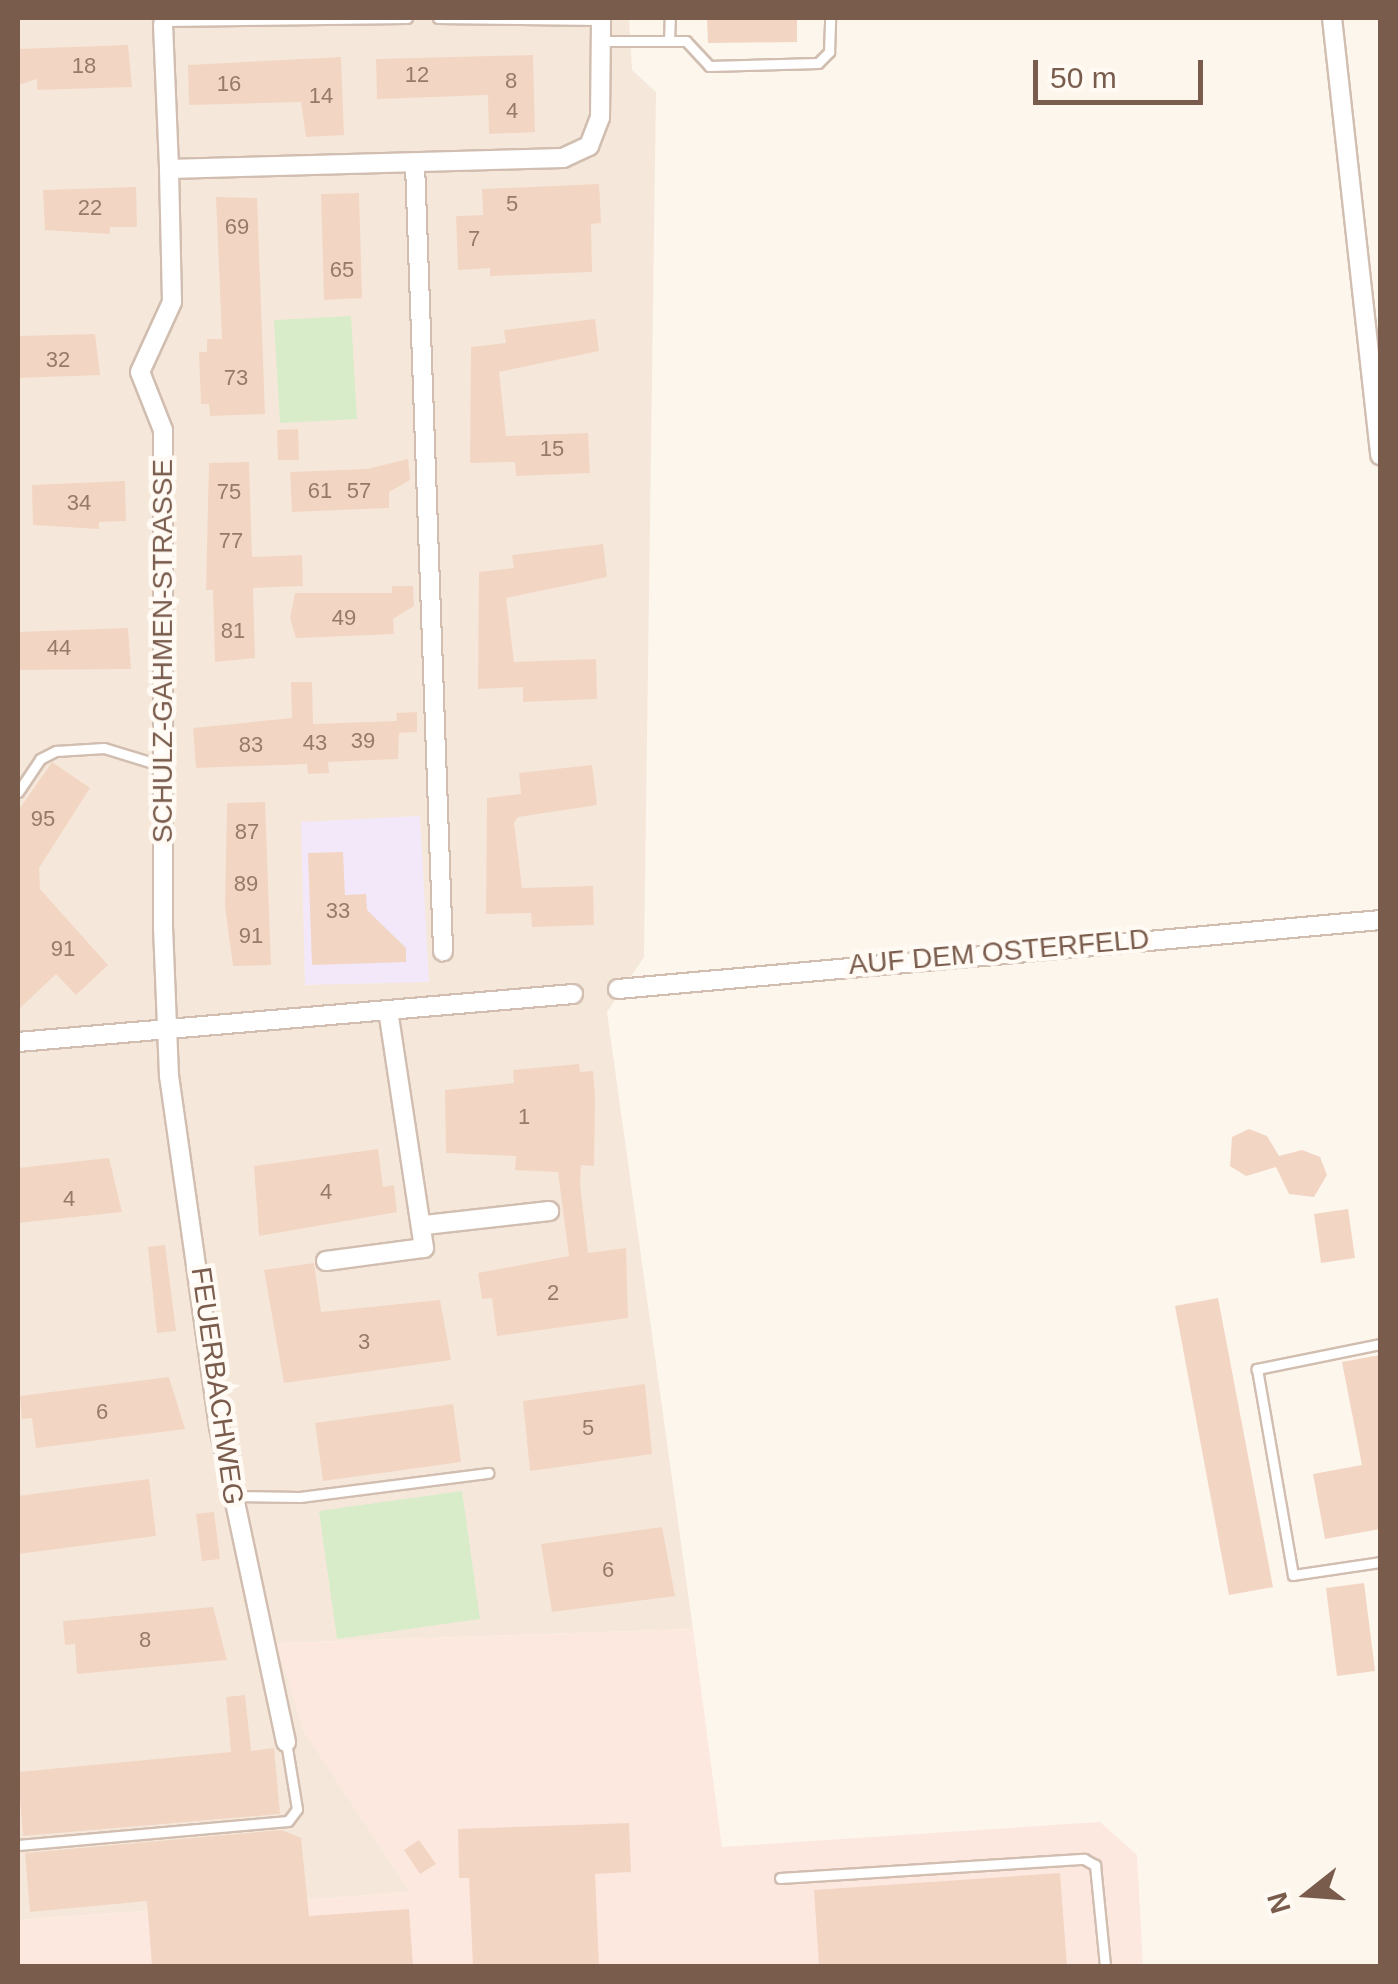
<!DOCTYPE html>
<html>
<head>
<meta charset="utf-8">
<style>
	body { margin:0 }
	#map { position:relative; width:1398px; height:1984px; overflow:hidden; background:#fdf6ec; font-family:Helvetica,sans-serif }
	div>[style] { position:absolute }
	.residential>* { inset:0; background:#f5e8da }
	.commercial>* { inset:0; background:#fde8e0 }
	.education>* { inset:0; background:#f3e8fa }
	.green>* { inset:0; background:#d8ecc9 }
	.building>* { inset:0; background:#f3d5c3 }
	.roads { filter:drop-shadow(2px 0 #d1beb0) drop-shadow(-2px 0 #d1beb0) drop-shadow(0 2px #d1beb0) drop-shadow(0 -2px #d1beb0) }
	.lane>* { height:9px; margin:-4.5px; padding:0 4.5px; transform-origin:4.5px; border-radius:4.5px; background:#fff }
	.street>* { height:18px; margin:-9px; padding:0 9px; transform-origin:9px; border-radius:9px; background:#fff }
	span { translate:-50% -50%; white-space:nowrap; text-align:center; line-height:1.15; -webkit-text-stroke:9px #fffaf3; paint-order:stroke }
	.number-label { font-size:22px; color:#987a6a }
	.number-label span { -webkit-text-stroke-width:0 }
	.street-label { font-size:28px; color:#7a5c4d }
	.frame { position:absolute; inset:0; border:20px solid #7a5c4d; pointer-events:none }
	.north { position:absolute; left:1258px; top:1844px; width:100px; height:100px; -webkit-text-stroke:8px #fffaf3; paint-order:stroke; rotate:253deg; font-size:28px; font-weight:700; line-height:40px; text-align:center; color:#7a5c4d }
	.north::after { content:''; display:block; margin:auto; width:35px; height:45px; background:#7a5c4d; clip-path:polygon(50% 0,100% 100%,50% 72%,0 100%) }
	.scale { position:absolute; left:1033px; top:60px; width:170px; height:45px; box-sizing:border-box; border:5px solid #7a5c4d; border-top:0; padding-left:12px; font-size:30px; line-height:35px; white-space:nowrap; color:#7a5c4d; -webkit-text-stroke:8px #fffaf3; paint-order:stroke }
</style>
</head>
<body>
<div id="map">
	<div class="residential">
		<i style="clip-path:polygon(18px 18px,629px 18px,632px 70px,656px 92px,644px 957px,607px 1012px,693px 1629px,277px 1643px,304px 1731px,411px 1892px,18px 1920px)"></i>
	</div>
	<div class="commercial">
		<i style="clip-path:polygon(693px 1629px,722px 1847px,1100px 1822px,1137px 1855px,1143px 1966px,18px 1966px,18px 1920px,410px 1892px,304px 1731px,276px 1643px)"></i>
	</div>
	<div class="education">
		<i style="clip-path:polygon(420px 816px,429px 982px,305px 985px,301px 822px)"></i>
	</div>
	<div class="green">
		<i style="clip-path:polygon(351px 316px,357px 419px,280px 423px,274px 320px)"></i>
		<i style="clip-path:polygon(462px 1491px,480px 1619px,337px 1639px,319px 1511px)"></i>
	</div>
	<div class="building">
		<i style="clip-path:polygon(707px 18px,797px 18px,797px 42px,708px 43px)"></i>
		<i style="clip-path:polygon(128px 45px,132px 87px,37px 90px,37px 79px,18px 85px,18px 49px)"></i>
		<i style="clip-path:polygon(533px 55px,535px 132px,489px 134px,488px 95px,377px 99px,376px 59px)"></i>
		<i style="clip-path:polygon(341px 57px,344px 135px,306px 137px,301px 102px,189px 105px,188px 65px)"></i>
		<i style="clip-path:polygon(599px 184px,601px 223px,591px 224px,592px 272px,490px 276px,490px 268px,458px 270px,456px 216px,483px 215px,482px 189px)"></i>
		<i style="clip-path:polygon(136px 187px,137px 227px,110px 227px,110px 234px,45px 230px,43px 190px)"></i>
		<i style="clip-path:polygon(359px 193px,362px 298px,324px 300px,321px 194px)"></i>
		<i style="clip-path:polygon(216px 197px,257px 198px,265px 414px,210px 416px,209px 404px,201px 404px,199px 352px,207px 352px,207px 339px,222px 339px)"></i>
		<i style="clip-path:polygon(595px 319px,599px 351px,499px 372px,506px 436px,588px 433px,590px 473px,516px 476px,515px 462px,470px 463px,471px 347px,506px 343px,504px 330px)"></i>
		<i style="clip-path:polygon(95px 334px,100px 375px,18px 378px,18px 336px)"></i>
		<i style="clip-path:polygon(298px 429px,299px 460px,278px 460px,277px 430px)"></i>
		<i style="clip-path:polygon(408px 459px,410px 480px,389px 492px,389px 508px,292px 512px,290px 472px,367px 469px)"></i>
		<i style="clip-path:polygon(249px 462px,252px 557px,302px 555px,303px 586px,253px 588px,255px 658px,215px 662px,213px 590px,206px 590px,209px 463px)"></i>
		<i style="clip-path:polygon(125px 481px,126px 521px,99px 522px,99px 529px,33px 525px,32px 485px)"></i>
		<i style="clip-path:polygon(603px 544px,607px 577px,506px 598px,514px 662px,596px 659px,597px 699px,523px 702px,523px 687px,478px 689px,479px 572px,514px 568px,512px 555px)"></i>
		<i style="clip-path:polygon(392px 586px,413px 586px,414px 606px,393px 619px,394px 634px,296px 638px,290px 618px,295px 593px,392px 593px)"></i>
		<i style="clip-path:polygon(128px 628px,131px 669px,18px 670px,18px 632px)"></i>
		<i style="clip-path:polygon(291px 682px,312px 682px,313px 724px,397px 721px,396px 713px,417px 712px,417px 732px,399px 733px,398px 759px,328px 762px,329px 773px,308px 774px,307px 764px,196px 768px,193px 728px,292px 718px)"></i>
		<i style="clip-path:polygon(52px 762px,90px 788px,39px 868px,40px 889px,108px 965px,76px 995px,56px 974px,18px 1010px,18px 811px)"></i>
		<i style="clip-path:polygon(592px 765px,597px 805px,518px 817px,514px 823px,522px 888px,593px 886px,594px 925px,532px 927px,531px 913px,486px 914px,487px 798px,521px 794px,519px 773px)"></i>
		<i style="clip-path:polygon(265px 802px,271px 965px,233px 966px,225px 907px,227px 803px)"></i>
		<i style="clip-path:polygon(343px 852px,345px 895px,366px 894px,367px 910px,406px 948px,406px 962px,312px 965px,308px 853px)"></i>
		<i style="clip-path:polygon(579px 1064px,580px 1072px,593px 1071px,595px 1096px,594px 1166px,581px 1165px,580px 1184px,588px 1253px,626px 1248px,628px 1318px,497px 1336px,492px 1298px,482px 1299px,478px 1273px,569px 1256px,558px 1172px,515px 1170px,516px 1156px,446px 1153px,445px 1090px,514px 1083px,513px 1070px)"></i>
		<i style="clip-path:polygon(1249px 1129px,1267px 1136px,1279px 1156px,1302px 1150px,1320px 1157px,1327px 1175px,1314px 1197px,1289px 1194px,1276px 1167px,1246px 1176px,1230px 1166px,1232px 1137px)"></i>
		<i style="clip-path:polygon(378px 1149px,383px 1187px,394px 1185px,397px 1212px,259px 1236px,254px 1166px)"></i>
		<i style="clip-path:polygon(109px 1158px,122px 1212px,18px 1223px,18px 1168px)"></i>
		<i style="clip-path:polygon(1348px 1209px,1355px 1258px,1321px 1263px,1314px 1214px)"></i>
		<i style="clip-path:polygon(165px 1245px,176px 1331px,157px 1333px,148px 1247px)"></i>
		<i style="clip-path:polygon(314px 1263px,321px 1312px,440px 1300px,451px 1360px,284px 1383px,264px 1270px)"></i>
		<i style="clip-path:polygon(1218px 1298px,1273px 1587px,1229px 1595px,1175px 1306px)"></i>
		<i style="clip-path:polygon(1380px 1355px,1380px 1529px,1325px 1539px,1313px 1474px,1362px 1465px,1342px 1362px)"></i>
		<i style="clip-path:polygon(169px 1377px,185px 1429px,36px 1448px,32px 1418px,22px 1419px,20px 1396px)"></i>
		<i style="clip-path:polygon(645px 1384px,652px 1454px,530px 1471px,523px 1401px)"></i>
		<i style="clip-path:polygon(453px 1404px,461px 1462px,323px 1481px,315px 1423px)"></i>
		<i style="clip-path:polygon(149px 1479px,156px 1536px,18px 1554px,18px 1496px)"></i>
		<i style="clip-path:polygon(214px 1512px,220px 1559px,202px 1561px,196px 1514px)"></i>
		<i style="clip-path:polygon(662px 1527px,675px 1596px,552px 1612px,541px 1544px)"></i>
		<i style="clip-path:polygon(1364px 1583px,1375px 1671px,1337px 1676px,1326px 1588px)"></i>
		<i style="clip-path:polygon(213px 1607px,227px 1660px,77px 1674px,75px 1644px,65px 1645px,63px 1621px)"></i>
		<i style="clip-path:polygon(245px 1695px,251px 1751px,274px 1748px,280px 1814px,23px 1836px,18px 1772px,231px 1752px,226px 1697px)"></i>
		<i style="clip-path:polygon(629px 1823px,631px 1872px,595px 1874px,599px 1966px,473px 1966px,469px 1878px,459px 1878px,458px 1829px)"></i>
		<i style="clip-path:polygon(282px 1830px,301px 1838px,309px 1916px,409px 1909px,413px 1966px,152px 1966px,147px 1901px,30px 1912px,25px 1853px)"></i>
		<i style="clip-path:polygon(419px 1840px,436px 1864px,420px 1874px,404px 1850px)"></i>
		<i style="clip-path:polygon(1060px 1873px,1067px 1966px,819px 1966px,814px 1890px)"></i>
	</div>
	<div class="roads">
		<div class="lane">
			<i style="left:438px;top:18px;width:163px;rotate:0.7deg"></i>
			<i style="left:162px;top:21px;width:245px;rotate:-0.7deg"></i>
			<i style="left:601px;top:41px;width:85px"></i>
			<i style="left:686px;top:41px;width:34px;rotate:47deg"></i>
			<i style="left:709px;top:66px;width:109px;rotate:-1.6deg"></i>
			<i style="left:818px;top:63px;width:16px;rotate:-45deg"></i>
			<i style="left:829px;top:52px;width:34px;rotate:-88deg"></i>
			<i style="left:669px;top:41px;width:23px;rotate:-88deg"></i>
			<i style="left:18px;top:792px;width:40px;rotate:-56deg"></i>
			<i style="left:40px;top:759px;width:18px;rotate:-27deg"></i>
			<i style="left:56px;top:751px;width:48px;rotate:-3.6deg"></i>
			<i style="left:104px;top:748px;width:62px;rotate:17deg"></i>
			<i style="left:1380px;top:1344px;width:126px;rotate:168.5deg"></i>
			<i style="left:1257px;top:1369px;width:209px;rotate:80.1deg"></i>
			<i style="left:1293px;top:1575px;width:88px;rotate:-8.5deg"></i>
			<i style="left:234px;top:1496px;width:66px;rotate:0.9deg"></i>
			<i style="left:300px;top:1497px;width:190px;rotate:-7.3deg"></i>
			<i style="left:18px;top:1845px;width:271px;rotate:-5.1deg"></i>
			<i style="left:288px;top:1821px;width:15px;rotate:-53deg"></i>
			<i style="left:297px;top:1809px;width:68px;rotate:-99.3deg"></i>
			<i style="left:780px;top:1878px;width:305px;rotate:-3.6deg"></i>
			<i style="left:1084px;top:1859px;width:13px;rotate:29deg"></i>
			<i style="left:1095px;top:1865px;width:101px;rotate:84.3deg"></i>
		</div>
		<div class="street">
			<i style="left:1332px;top:18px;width:440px;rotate:83.7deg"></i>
			<i style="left:163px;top:24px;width:145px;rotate:87.6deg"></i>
			<i style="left:415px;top:164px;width:788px;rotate:87.96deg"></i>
			<i style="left:618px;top:989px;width:765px;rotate:-5.17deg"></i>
			<i style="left:18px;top:1042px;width:557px;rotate:-4.94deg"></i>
			<i style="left:425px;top:1225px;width:125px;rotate:-6.4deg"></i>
			<i style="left:326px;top:1261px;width:99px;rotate:-7.6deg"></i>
			<i style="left:424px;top:1248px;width:240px;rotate:-98.6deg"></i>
			<i style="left:286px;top:1742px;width:322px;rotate:-102deg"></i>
			<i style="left:219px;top:1427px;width:355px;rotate:-98.1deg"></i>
			<i style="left:169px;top:1076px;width:150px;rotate:-92.3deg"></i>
			<i style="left:163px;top:926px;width:496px;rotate:-90deg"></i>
			<i style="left:163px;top:430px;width:62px;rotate:-111.6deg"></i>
			<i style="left:140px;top:372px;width:77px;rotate:-65.4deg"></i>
			<i style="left:172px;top:302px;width:133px;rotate:-91.3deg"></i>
			<i style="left:169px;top:169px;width:394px;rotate:-1.6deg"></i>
			<i style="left:563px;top:158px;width:29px;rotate:-25deg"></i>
			<i style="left:589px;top:146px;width:30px;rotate:-69deg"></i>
			<i style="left:600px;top:118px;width:100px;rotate:-89.4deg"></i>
		</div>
	</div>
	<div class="number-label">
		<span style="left:84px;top:66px">18</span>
		<span style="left:417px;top:75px">12</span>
		<span style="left:511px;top:81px">8</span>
		<span style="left:229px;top:84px">16</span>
		<span style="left:321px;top:96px">14</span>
		<span style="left:512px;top:111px">4</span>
		<span style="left:512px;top:204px">5</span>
		<span style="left:90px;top:208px">22</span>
		<span style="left:237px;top:227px">69</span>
		<span style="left:474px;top:239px">7</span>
		<span style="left:342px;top:270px">65</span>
		<span style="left:58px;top:360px">32</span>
		<span style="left:236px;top:378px">73</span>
		<span style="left:552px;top:449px">15</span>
		<span style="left:320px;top:491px">61</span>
		<span style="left:359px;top:491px">57</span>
		<span style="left:229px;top:492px">75</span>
		<span style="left:79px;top:503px">34</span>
		<span style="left:231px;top:541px">77</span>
		<span style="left:344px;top:618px">49</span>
		<span style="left:233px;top:631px">81</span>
		<span style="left:59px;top:648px">44</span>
		<span style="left:363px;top:741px">39</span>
		<span style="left:315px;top:743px">43</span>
		<span style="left:251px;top:745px">83</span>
		<span style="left:43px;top:819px">95</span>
		<span style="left:247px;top:832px">87</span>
		<span style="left:246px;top:884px">89</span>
		<span style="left:338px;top:911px">33</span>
		<span style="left:251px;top:936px">91</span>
		<span style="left:63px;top:949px">91</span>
		<span style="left:524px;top:1117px">1</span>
		<span style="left:326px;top:1192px">4</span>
		<span style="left:69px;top:1199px">4</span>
		<span style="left:553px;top:1293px">2</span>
		<span style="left:364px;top:1342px">3</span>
		<span style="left:102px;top:1412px">6</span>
		<span style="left:588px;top:1428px">5</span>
		<span style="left:608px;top:1570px">6</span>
		<span style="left:145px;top:1640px">8</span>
	</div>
	<div class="street-label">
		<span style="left:163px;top:651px;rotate:-90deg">SCHULZ-GAHMEN-STRASSE</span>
		<span style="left:999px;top:952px;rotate:-5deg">AUF DEM OSTERFELD</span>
		<span style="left:217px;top:1386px;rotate:82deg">FEUERBACHWEG</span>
	</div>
	<div class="frame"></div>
	<div class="north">N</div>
	<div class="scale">50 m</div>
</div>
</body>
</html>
